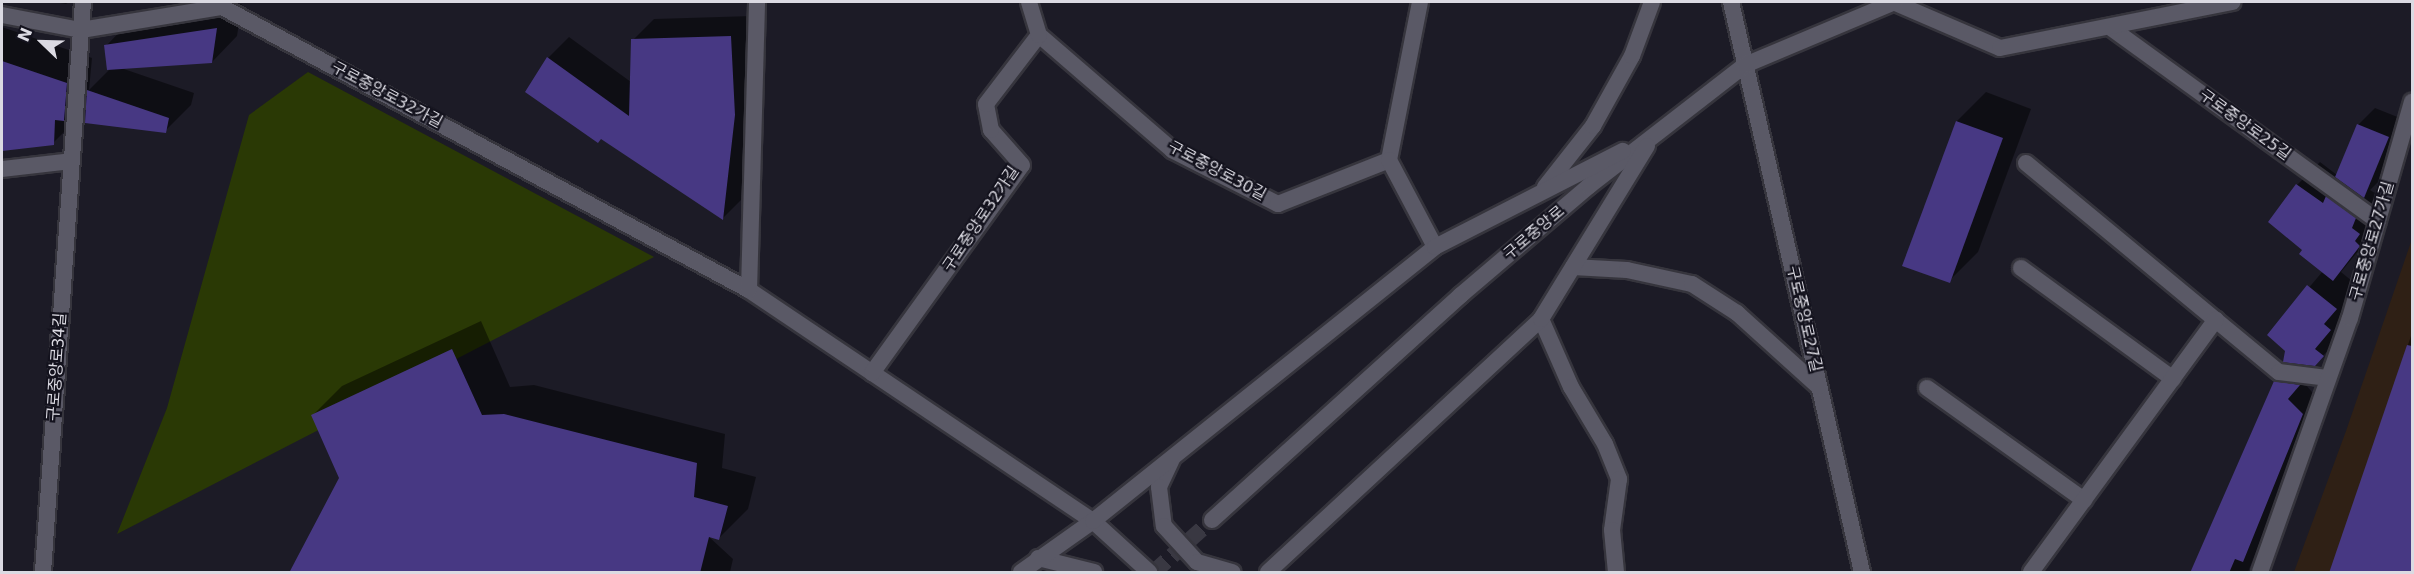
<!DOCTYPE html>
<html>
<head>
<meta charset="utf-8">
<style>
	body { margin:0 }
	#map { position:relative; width:2414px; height:574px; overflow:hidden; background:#1c1b26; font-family:"DejaVu Sans","Noto Sans KR",sans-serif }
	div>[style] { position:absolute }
	.education>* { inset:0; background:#2f2015 }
	.green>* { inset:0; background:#2a3905 }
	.shadow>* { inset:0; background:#0007 }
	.building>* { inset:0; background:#473883 }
	.tertiary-tunnel>* { height:16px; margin-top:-8px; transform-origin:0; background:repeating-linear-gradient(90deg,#393842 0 16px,transparent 0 24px) }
	.roads { filter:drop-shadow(2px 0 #36353d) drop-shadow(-2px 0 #36353d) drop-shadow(0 2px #36353d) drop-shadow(0 -2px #36353d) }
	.service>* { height:16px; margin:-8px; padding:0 8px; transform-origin:8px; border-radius:8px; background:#5a5966 }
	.minor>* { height:16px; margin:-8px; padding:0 8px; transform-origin:8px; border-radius:8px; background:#5a5966 }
	.tertiary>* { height:16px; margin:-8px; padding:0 8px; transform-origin:8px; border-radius:8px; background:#5a5966 }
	span { translate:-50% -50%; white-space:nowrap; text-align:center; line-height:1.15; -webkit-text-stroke:4.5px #13121d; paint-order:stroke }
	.street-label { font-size:16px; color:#dbdae2 }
	.frame { position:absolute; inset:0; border:3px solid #dbdae2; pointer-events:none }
	.north { position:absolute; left:12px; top:12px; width:60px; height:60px; -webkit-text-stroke:4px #13121d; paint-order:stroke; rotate:293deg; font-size:16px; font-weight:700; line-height:24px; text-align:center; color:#dbdae2 }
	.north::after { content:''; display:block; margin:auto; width:21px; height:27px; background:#dbdae2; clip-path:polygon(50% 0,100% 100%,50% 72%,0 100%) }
</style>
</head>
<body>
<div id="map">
	<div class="education">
		<i style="clip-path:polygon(2412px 239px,2412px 572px,2294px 572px,2346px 431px)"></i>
	</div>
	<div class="green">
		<i style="clip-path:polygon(308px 72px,654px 257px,117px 534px,167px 408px,249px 115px)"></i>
	</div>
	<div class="shadow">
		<i style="clip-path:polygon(55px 2px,69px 2px,66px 4px)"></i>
		<i style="clip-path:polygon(242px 4px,237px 36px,212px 62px,121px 68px,194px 93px,191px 105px,165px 131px,89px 94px,80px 103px,79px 117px,53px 143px,2px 150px,2px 27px,92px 58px,89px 90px,111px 68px,106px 46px,131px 20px)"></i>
		<i style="clip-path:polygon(752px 16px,744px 197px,723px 218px,548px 58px,569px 37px,631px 82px,633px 40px,654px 19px)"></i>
		<i style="clip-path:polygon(1986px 92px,2031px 109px,1978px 252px,1949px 281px,1904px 265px,1957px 121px)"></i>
		<i style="clip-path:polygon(2375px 108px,2405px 120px,2381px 179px,2370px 190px,2378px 195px,2374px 205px,2381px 211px,2381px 223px,2341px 272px,2358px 286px,2345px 301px,2352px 307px,2336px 326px,2345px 333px,2315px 364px,2269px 335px,2323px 271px,2304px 249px,2270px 222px,2297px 185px,2320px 162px,2337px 175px,2358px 125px)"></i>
		<i style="clip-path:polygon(481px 321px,510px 387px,534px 385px,725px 434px,722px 468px,756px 477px,748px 509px,719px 538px,707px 535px,733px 559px,730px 572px,291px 572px,340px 478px,313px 415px,342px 386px)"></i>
		<i style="clip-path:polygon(2412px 333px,2412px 572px,2331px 572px)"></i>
		<i style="clip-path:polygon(2290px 366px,2317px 398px,2248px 572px,2192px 572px,2275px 382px)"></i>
	</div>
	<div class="building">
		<i style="clip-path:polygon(217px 28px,212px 63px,107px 70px,104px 45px)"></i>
		<i style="clip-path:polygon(731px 36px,735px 115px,723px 220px,601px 139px,598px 143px,525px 92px,547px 57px,629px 116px,631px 39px)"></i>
		<i style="clip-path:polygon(2px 61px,67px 83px,64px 121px,55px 120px,54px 145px,2px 151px)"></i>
		<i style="clip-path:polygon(87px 90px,169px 118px,166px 133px,85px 123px)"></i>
		<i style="clip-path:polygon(1956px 121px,2003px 138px,1950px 283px,1902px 266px)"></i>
		<i style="clip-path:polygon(2357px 124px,2389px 137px,2364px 198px,2335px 177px)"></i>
		<i style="clip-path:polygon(2296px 184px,2323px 203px,2326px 196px,2356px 218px,2352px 228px,2360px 234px,2355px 241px,2360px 246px,2333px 281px,2299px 254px,2302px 250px,2268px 222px)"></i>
		<i style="clip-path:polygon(2307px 285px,2337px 309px,2324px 324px,2331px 330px,2315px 349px,2324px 356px,2315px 366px,2283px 362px,2285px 351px,2267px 335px)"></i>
		<i style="clip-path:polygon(2407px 345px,2412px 346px,2412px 573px,2329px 573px)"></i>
		<i style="clip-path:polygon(452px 349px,482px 415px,504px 414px,697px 463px,694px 497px,728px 506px,719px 540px,709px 537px,700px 573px,289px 573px,339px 478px,311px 415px)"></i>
		<i style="clip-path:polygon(2274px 381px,2300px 385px,2288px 399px,2303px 414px,2243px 562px,2235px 559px,2229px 573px,2190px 573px)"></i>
	</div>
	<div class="tertiary-tunnel">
		<i style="left:1154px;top:572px;width:78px;rotate:-41.9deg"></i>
	</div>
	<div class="roads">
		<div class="service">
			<i style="left:2021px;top:268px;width:188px;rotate:36.1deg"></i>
			<i style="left:1927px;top:388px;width:193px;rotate:35.5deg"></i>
		</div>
		<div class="minor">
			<i style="left:2px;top:15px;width:80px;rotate:10.8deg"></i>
			<i style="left:81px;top:30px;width:143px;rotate:-9.3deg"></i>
			<i style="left:222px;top:7px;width:598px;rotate:28.24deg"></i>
			<i style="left:749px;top:290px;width:414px;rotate:33.9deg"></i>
			<i style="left:1093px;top:521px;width:76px;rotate:42.3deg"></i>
			<i style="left:2111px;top:28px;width:329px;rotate:35.9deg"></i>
			<i style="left:1039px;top:35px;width:176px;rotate:40.8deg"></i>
			<i style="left:1172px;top:150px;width:119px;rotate:27deg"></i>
			<i style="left:1278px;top:204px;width:119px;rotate:-21.6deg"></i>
			<i style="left:1389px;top:160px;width:161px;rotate:-78.9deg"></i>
			<i style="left:1389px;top:160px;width:98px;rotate:62.1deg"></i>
			<i style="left:2026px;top:163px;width:328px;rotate:39.6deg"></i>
			<i style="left:2279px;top:372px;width:48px;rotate:7.1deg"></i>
			<i style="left:2px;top:169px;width:70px;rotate:-6.5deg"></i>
			<i style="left:749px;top:290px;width:288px;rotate:-88.4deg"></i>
			<i style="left:1541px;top:319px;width:74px;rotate:66.2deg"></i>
			<i style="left:1571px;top:387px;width:66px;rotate:59.2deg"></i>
			<i style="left:1605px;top:444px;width:38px;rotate:68deg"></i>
			<i style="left:1619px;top:479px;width:51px;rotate:97.8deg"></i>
			<i style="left:1612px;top:530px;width:42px;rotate:84.6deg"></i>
			<i style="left:872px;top:373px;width:256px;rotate:-54.2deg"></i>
			<i style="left:1022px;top:165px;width:47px;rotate:-131.5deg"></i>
			<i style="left:991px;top:130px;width:26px;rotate:-101deg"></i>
			<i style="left:986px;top:104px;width:87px;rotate:-52.5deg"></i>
			<i style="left:1039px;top:35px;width:34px;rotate:-107deg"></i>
			<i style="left:43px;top:572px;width:571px;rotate:-85.99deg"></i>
			<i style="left:2031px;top:572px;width:313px;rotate:-53.8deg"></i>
			<i style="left:2260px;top:572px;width:269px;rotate:-70.5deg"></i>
			<i style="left:2350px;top:318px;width:225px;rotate:-74deg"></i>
		</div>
		<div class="tertiary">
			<i style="left:1731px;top:2px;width:585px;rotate:77.06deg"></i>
			<i style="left:1893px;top:2px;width:116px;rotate:23.3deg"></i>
			<i style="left:2000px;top:48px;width:237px;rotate:-11.2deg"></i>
			<i style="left:1545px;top:187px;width:78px;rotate:-51.8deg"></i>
			<i style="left:1593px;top:126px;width:80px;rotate:-60.9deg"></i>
			<i style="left:1632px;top:56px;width:58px;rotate:-69.7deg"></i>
			<i style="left:1573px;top:267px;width:54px;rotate:3.2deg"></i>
			<i style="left:1627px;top:270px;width:66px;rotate:12.2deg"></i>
			<i style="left:1692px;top:284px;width:54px;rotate:32.8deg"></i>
			<i style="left:1737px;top:313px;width:110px;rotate:42.1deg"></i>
			<i style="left:1172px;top:459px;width:31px;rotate:115deg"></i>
			<i style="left:1159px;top:487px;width:39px;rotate:83deg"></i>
			<i style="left:1164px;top:526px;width:49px;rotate:47.5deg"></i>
			<i style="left:1197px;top:562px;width:37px;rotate:16deg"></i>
			<i style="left:1212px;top:520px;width:336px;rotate:-42.1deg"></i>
			<i style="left:1461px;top:295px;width:168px;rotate:-40.4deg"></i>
			<i style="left:1589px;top:186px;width:197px;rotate:-37.8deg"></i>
			<i style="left:1745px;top:65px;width:163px;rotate:-22.8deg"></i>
			<i style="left:1038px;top:558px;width:58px;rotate:14deg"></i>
			<i style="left:1021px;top:572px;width:88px;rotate:-35.3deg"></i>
			<i style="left:1093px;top:521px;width:438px;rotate:-38.7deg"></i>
			<i style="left:1435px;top:247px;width:211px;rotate:-27.1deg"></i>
			<i style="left:1268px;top:572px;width:372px;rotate:-42.8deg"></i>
			<i style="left:1541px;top:319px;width:203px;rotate:-58.5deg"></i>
		</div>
	</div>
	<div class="street-label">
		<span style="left:387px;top:95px;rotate:28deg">구로중앙로32가길</span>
		<span style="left:2245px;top:125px;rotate:36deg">구로중앙로25길</span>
		<span style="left:1217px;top:171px;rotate:28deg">구로중앙로30길</span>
		<span style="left:981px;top:219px;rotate:-56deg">구로중앙로32가길</span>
		<span style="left:1534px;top:233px;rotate:-40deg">구로중앙로</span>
		<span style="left:2372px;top:241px;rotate:-74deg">구로중앙로27가길</span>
		<span style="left:1804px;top:319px;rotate:77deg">구로중앙로27길</span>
		<span style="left:57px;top:367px;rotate:-86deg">구로중앙로34길</span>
	</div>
	<div class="frame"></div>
	<div class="north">N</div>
</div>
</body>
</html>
